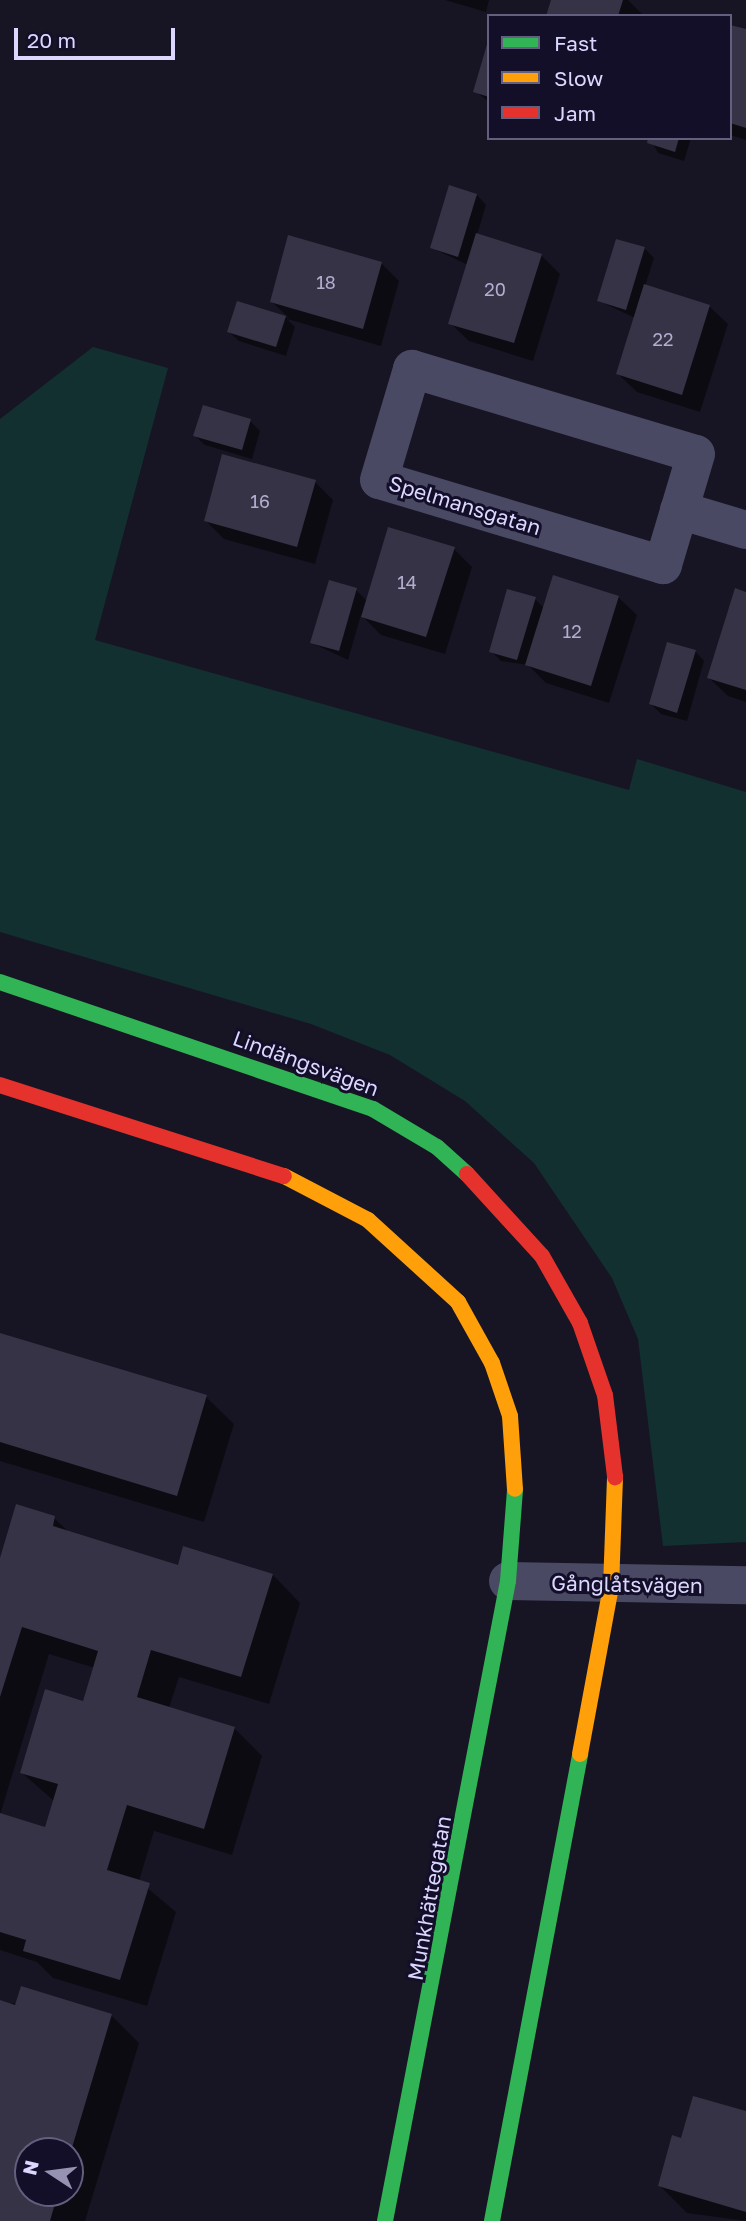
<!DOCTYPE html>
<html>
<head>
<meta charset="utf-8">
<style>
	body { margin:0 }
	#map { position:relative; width:746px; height:2221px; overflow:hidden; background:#171523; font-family:"Golos Text",sans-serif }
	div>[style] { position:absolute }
	.green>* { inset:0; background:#123030 }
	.shadow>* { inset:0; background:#0007 }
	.building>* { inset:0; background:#353345 }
	.street>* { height:38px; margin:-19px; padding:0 19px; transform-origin:19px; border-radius:19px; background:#4a4964 }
	.fast>* { height:16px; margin:-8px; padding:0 8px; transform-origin:8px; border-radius:8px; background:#30b455 }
	.slow>* { height:16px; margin:-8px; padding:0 8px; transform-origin:8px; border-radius:8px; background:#ff9f0a }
	.jam>* { height:16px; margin:-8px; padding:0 8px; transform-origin:8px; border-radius:8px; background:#e5322d }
	span { translate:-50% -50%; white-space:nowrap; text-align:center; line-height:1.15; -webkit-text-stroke:6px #130f29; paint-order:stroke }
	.number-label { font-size:18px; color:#b2aed0 }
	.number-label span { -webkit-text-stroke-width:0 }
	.street-label { font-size:21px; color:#dbd7ff }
	.legend { position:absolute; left:487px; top:14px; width:245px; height:126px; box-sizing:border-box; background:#130f29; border:2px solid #635f7f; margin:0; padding:9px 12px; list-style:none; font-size:21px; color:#dbd7ff }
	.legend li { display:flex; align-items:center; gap:14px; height:35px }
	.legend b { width:35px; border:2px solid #635f7f }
	.north { position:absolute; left:14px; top:2137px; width:70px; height:70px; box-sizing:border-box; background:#130f29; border:2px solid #635f7f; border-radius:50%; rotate:283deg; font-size:19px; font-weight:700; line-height:28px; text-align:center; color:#dbd7ff }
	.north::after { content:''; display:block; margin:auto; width:24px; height:32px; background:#9693b2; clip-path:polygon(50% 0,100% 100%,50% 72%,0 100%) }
	.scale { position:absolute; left:14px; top:28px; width:161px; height:32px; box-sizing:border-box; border:4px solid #dbd7ff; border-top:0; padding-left:9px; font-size:21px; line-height:24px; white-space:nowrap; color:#dbd7ff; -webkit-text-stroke:5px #130f29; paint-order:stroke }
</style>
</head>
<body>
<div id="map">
	<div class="green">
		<i style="clip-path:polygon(93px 347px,168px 368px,95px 640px,629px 790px,637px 759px,746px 792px,746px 1542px,663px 1546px,638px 1339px,612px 1278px,534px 1163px,465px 1101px,390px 1055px,311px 1024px,0 932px,0 419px)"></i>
	</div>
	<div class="shadow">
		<i style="clip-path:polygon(445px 0,489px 0,486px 12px)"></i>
		<i style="clip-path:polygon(552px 0,628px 0,642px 14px,548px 16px)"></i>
		<i style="clip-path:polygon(730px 26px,746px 31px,746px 140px,730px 135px)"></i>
		<i style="clip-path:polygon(489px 45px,489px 102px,475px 91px)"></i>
		<i style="clip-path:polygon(650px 138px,691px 138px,684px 161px,658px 153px)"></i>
		<i style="clip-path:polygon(477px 195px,486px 205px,477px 235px,541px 255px,560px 274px,533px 361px,469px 341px,450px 323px,468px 265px,432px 248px)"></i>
		<i style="clip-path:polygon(644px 248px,654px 258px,645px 286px,709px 306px,728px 324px,700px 412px,637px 392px,618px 374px,635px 318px,599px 301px)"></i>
		<i style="clip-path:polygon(381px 263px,399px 281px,381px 346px,287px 319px,295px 327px,286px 356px,239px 341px,229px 332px,238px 303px,289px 318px,272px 302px)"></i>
		<i style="clip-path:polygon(250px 421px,260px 431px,252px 459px,205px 445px,195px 436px)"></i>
		<i style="clip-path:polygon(315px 482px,333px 500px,315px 564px,224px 539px,206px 521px)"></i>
		<i style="clip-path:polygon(454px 549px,472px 567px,445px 654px,381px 635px,361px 615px,348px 660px,312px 643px,356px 590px,367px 601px)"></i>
		<i style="clip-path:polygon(746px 593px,746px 702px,728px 696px,709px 678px)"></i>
		<i style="clip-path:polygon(618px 597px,637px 615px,609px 703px,546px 683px,528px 665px,501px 661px,491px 651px,535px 599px,544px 608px)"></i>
		<i style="clip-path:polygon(695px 651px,704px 661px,687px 721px,661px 714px,651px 704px)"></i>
		<i style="clip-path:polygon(0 1334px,206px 1397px,234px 1424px,204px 1522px,0 1461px)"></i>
		<i style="clip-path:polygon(evenodd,54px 1518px,70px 1533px,179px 1567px,273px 1575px,300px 1603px,269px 1704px,179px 1677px,169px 1708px,234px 1728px,262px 1756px,232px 1855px,154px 1831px,139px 1881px,176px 1912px,147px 2006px,53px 1978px,37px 1962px,0 1950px,0 1564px,54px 1518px,49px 1654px,95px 1668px,84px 1703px,21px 1772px,54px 1801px,46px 1829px,0 1815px,49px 1654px)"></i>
		<i style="clip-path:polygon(evenodd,0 2002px,111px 2015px,139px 2043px,85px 2221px,0 2221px,0 2002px,28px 2151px,70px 2151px,70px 2193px,28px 2193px,28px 2151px)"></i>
		<i style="clip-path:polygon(746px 2113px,746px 2221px,687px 2213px,660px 2186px,682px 2140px)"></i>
	</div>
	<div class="building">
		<i style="clip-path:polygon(551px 0,623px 0,618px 16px,546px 16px)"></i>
		<i style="clip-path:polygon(730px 25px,746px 29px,746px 128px,730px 123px)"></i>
		<i style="clip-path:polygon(488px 41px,489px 41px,489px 97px,473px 92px)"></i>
		<i style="clip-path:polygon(648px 138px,679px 138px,675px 152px,647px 143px)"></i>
		<i style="clip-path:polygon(449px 185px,477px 194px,458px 257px,430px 248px)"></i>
		<i style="clip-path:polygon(476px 233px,542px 254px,514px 343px,448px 324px)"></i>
		<i style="clip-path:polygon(288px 235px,382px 262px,363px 329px,270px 302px)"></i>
		<i style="clip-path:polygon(616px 239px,645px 247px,626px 310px,597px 301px)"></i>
		<i style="clip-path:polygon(644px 284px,710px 305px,682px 395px,616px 374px)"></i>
		<i style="clip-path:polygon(237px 301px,286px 316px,276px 347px,227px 332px)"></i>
		<i style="clip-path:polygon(203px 405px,251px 419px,242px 450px,193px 436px)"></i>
		<i style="clip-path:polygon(222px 454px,316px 480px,297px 547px,204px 521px)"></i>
		<i style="clip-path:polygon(388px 527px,455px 547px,426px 637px,361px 617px)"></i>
		<i style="clip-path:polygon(553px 575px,619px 596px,591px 686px,525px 665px)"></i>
		<i style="clip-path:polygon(329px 580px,357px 588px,339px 651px,310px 643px)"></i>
		<i style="clip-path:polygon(735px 588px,746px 592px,746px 690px,707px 678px)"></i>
		<i style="clip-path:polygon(507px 589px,536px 597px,517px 660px,489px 652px)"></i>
		<i style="clip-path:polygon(667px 642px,696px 650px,677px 713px,649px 704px)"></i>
		<i style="clip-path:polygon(0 1333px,207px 1395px,177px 1496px,0 1442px)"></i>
		<i style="clip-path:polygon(16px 1504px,55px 1516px,53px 1526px,178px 1565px,183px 1546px,273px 1574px,241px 1677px,151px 1650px,137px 1697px,235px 1727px,204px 1829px,127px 1805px,107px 1870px,150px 1883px,120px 1980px,23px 1951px,26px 1940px,0 1932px,0 1813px,45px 1827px,58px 1784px,20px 1773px,45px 1689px,83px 1701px,98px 1651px,22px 1627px,0 1697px,0 1558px)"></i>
		<i style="clip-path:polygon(21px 1986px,112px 2014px,71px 2151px,28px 2151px,28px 2193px,58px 2193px,50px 2221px,0 2221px,0 2000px,15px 2005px)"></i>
		<i style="clip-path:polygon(693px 2096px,746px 2111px,746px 2212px,658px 2186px,672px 2135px,681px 2138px)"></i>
	</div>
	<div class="street">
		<i style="left:412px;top:369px;width:296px;rotate:16.7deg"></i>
		<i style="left:696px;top:454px;width:116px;rotate:106.6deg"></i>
		<i style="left:663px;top:565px;width:296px;rotate:-163.3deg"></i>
		<i style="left:379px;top:480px;width:116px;rotate:-73.4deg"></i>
		<i style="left:679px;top:510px;width:70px;rotate:16.6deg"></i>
		<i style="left:508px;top:1581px;width:238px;rotate:1deg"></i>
	</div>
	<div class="fast">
		<i style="left:0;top:982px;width:394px;rotate:18.8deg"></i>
		<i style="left:373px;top:1109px;width:74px;rotate:30.7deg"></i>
		<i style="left:437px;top:1147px;width:40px;rotate:42deg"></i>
		<i style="left:385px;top:2221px;width:652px;rotate:-79.12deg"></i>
		<i style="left:508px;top:1581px;width:92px;rotate:-85.6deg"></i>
		<i style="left:492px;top:2221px;width:475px;rotate:-79.3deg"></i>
	</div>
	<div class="slow">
		<i style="left:284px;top:1176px;width:95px;rotate:27.6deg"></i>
		<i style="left:368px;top:1220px;width:122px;rotate:42.3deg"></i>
		<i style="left:458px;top:1302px;width:70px;rotate:60.9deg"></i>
		<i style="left:492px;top:1363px;width:56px;rotate:71.2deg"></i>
		<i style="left:510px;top:1416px;width:73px;rotate:86.1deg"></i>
		<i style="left:580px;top:1754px;width:170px;rotate:-79.5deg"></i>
		<i style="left:611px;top:1587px;width:110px;rotate:-87.9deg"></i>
	</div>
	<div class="jam">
		<i style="left:0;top:1085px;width:298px;rotate:17.8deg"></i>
		<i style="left:467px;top:1174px;width:111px;rotate:47.6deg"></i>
		<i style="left:542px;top:1256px;width:77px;rotate:60.4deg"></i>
		<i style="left:580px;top:1323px;width:76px;rotate:70.9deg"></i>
		<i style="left:605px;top:1395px;width:83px;rotate:83deg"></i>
	</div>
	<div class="number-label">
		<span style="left:326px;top:282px">18</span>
		<span style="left:495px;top:289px">20</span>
		<span style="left:663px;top:339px">22</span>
		<span style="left:260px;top:501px">16</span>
		<span style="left:407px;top:582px">14</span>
		<span style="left:572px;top:631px">12</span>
	</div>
	<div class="street-label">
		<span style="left:465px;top:505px;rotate:17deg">Spelmansgatan</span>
		<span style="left:306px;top:1063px;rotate:20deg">Lindängsvägen</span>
		<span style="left:627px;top:1584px;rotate:1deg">Gånglåtsvägen</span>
		<span style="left:429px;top:1898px;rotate:-80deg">Munkhättegatan</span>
	</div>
	<ul class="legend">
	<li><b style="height:9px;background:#30b455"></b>Fast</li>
	<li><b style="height:9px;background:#ff9f0a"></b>Slow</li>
	<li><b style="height:9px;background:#e5322d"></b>Jam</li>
	</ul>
	<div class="north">N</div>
	<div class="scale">20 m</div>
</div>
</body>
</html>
